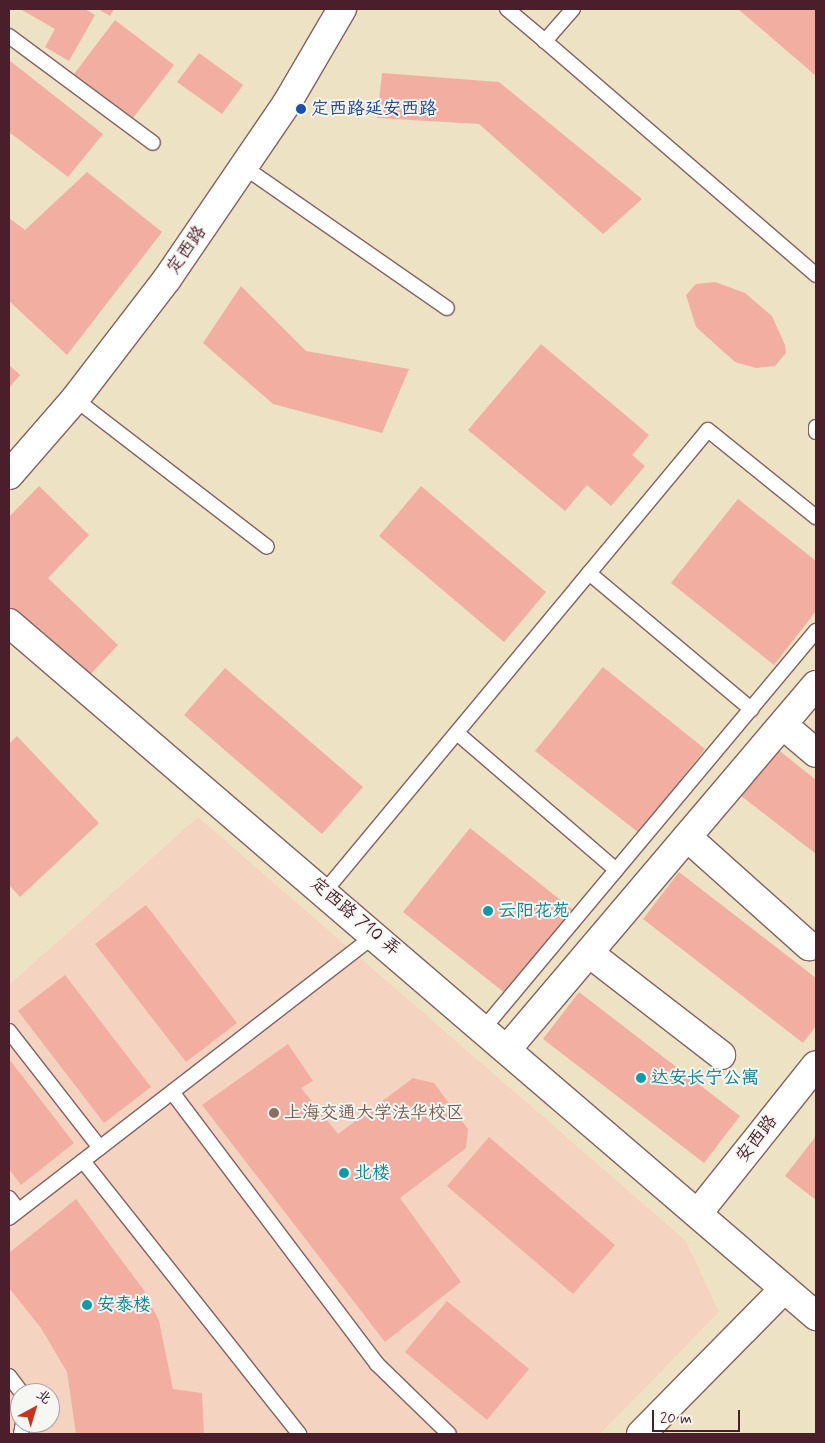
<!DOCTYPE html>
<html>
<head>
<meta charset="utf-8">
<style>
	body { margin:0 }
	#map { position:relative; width:825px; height:1443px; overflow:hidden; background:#eee2c5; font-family:Mynerve,"LXGW WenKai TC",sans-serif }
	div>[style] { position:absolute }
	.built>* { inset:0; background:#f5d3c1 }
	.building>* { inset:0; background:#f2aea1 }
	.roads { filter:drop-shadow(1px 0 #836361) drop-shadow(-1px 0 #836361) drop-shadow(0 1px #836361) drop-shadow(0 -1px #836361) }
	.service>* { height:14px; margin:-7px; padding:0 7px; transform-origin:7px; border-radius:7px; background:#fff }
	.minor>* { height:28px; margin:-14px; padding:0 14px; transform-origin:14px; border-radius:14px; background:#fff }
	.tertiary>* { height:28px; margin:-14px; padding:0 14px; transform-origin:14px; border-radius:14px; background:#fff }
	.dots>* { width:14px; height:14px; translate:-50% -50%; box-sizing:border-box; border:2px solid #f6f6f2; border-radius:50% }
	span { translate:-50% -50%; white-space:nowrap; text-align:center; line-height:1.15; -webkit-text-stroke:4px #f6f6f2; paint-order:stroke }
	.transit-label { font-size:18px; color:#164399 }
	.left { translate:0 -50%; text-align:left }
	.street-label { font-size:18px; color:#4a1f2b }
	.culture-label { font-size:18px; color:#0d838f }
	.education-label { font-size:18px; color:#785e54 }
	.frame { position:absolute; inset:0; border:10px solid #4a1f2b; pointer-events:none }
	.north { position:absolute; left:10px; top:1383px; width:50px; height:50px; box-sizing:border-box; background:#f6f6f2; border:1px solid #b1a0a2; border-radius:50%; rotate:39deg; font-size:14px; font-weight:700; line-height:20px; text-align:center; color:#4a1f2b }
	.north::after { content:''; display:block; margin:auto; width:18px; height:22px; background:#c8321e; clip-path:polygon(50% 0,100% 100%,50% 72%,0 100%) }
	.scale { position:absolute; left:652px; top:1410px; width:88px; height:22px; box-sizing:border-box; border:2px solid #4a1f2b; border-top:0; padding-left:6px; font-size:15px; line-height:18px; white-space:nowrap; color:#4a1f2b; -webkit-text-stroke:4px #f6f6f2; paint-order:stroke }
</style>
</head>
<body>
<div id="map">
	<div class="built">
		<i style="clip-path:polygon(evenodd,198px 817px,686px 1241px,719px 1312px,600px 1434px,9px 1434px,9px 985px,198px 817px,20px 1393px,50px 1393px,50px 1423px,20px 1423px,20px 1393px)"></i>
	</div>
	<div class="building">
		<i style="clip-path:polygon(20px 9px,85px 9px,95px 15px,69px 61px,45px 47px,55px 29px)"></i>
		<i style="clip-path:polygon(98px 9px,114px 9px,110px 16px)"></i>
		<i style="clip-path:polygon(738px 9px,816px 9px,816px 76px)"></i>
		<i style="clip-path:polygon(115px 20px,174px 65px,133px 118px,74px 74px)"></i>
		<i style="clip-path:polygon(199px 53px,243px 85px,222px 114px,177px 82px)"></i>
		<i style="clip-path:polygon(9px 60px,103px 134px,68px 177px,9px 132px)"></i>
		<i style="clip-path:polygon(382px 73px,499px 82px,642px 199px,603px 234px,479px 124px,377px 118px)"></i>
		<i style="clip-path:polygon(87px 172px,162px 232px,67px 355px,9px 301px,9px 218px,25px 230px)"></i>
		<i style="clip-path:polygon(715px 282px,745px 293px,772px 316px,785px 345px,786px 353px,775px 366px,756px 368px,735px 362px,696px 327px,686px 295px,696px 284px)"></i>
		<i style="clip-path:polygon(241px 286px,306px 351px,409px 369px,382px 433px,273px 404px,203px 343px)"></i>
		<i style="clip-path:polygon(541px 344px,649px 435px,632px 455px,645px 466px,611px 506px,587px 485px,565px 511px,468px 430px)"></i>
		<i style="clip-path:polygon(9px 365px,20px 375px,9px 388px)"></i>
		<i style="clip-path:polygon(39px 486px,89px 535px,48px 578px,118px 645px,85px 680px,9px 607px,9px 517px)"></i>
		<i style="clip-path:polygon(421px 486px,546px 592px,504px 642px,379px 536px)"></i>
		<i style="clip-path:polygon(738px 499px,816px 561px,816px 611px,774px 665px,671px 583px)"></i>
		<i style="clip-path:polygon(603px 667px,705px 749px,639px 833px,535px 751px)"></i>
		<i style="clip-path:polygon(225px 668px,363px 787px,322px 834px,184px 715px)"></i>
		<i style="clip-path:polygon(17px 736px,99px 823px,20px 897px,9px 885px,9px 744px)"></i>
		<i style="clip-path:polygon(776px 748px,816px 780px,816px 854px,740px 795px)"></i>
		<i style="clip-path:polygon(470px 828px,573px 910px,506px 994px,403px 912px)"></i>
		<i style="clip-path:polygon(679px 872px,816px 978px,816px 1026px,803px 1043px,643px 919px)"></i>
		<i style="clip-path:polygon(146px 905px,237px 1023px,186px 1062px,95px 944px)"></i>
		<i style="clip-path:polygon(65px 975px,151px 1087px,104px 1123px,18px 1011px)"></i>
		<i style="clip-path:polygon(579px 992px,740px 1116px,704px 1163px,543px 1039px)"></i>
		<i style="clip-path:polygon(288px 1044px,313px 1081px,301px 1088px,338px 1134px,413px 1078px,434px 1083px,468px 1129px,466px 1148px,400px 1198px,461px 1282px,385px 1342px,202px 1105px)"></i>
		<i style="clip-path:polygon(9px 1059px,74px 1143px,21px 1185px,9px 1169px)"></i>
		<i style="clip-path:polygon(816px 1136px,816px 1200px,785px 1176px)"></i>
		<i style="clip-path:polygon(489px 1137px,615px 1245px,573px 1294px,447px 1186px)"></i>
		<i style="clip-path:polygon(76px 1199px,143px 1289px,159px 1321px,173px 1389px,202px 1393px,204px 1434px,76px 1434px,67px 1372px,41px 1328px,9px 1288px,9px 1253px)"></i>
		<i style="clip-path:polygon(447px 1301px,529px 1369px,487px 1420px,405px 1352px)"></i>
	</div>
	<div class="roads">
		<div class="service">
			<i style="left:507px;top:9px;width:50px;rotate:40.1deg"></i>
			<i style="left:573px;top:9px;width:43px;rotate:131.2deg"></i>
			<i style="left:545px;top:41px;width:358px;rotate:40.8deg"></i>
			<i style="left:9px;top:36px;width:179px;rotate:36.6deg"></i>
			<i style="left:244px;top:167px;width:247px;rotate:34.8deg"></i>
			<i style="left:75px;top:399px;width:242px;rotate:37.6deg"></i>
			<i style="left:816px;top:427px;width:5px;rotate:90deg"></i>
			<i style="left:589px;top:573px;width:212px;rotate:40deg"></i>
			<i style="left:457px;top:733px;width:210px;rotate:40.7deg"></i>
			<i style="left:325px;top:891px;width:599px;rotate:-50.28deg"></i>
			<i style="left:708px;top:430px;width:139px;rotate:38.9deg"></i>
			<i style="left:484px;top:1028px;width:518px;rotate:-50.1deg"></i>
			<i style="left:9px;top:1031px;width:148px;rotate:52.1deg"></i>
			<i style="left:172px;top:1092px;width:341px;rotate:53deg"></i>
			<i style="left:377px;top:1364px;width:100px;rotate:44.2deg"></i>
			<i style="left:83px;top:1161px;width:348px;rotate:51.6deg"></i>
			<i style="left:9px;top:1198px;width:15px;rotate:53deg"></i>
			<i style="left:9px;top:1218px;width:464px;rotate:-37.7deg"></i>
			<i style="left:9px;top:1376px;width:21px;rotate:53deg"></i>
			<i style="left:21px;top:1434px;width:11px;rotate:-80deg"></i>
		</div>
		<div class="minor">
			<i style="left:9px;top:623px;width:1064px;rotate:40.65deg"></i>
			<i style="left:783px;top:725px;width:43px;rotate:40.3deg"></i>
			<i style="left:687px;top:837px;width:164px;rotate:41.8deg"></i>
			<i style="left:589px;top:953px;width:167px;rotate:37.7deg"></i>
			<i style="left:508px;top:1048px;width:476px;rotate:-49.7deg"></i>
			<i style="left:698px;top:1213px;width:189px;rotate:-51.4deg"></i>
			<i style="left:641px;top:1434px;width:204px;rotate:-45.4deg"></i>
		</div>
		<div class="tertiary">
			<i style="left:9px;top:475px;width:101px;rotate:-49deg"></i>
			<i style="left:75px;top:399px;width:151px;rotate:-52.5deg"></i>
			<i style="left:167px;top:279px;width:213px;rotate:-55.7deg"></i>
			<i style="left:287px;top:103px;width:109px;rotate:-59.7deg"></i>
		</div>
	</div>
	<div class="dots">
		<i style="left:301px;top:109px;background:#1a4fb4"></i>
		<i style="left:488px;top:911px;background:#0f9aa8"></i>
		<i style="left:641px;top:1078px;background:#0f9aa8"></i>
		<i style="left:274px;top:1113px;background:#8d6e63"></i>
		<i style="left:344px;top:1173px;background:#0f9aa8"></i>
		<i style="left:87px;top:1305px;background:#0f9aa8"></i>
	</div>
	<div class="transit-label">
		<span class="left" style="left:311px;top:109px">定西路延安西路</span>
	</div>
	<div class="street-label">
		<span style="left:187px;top:250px;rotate:-55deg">定西路</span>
		<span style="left:355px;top:917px;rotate:40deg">定西路 710 弄</span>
		<span style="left:757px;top:1139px;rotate:-52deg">安西路</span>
	</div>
	<div class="culture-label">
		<span class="left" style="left:498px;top:911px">云阳花苑</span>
		<span class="left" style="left:651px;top:1078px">达安长宁公寓</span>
		<span class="left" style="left:354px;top:1173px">北楼</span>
		<span class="left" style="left:97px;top:1305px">安泰楼</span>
	</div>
	<div class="education-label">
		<span class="left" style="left:284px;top:1113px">上海交通大学法华校区</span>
	</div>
	<div class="frame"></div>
	<div class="north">北</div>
	<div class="scale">20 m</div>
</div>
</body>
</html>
